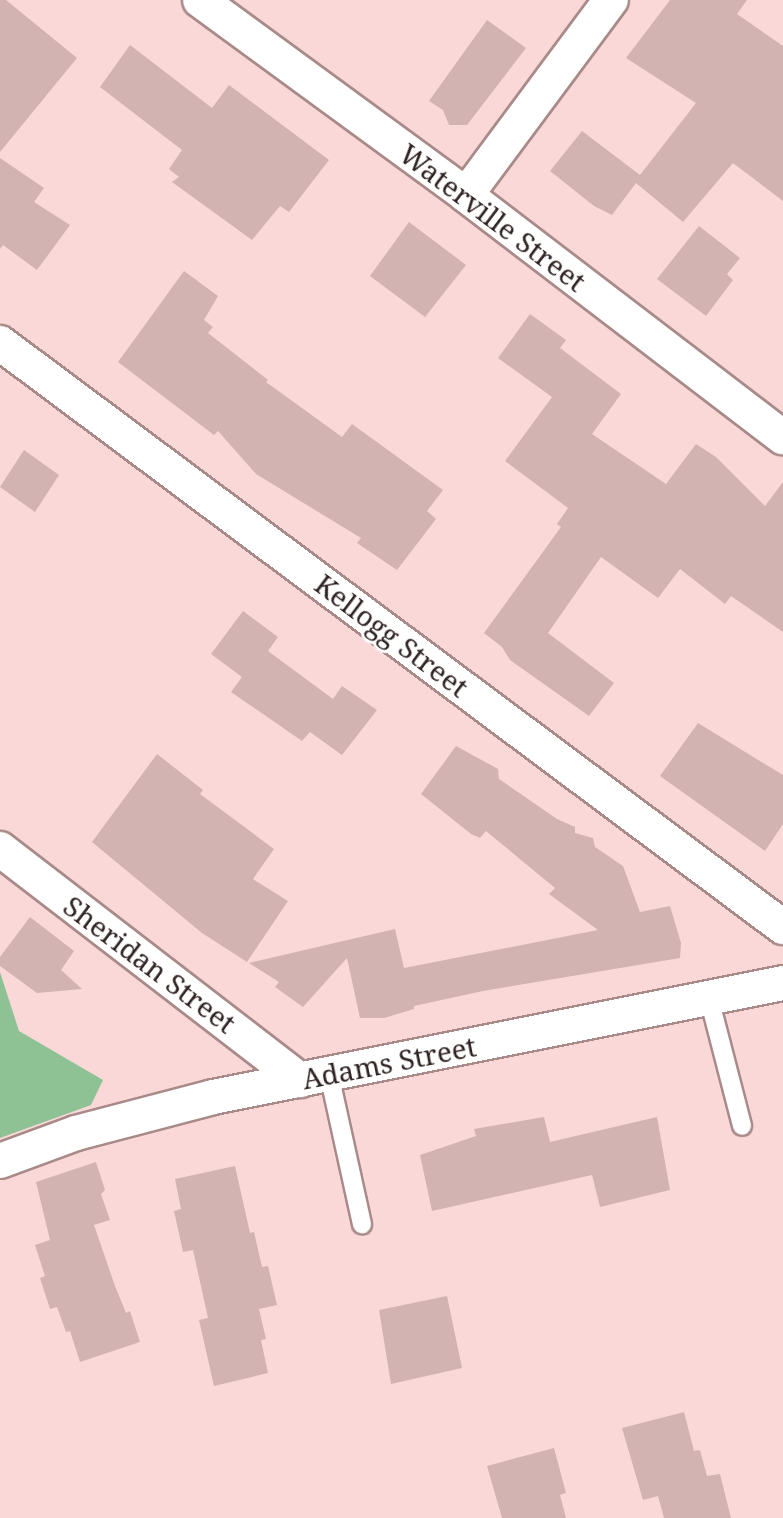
<!DOCTYPE html>
<html>
<head>
<meta charset="utf-8">
<style>
	body { margin:0 }
	#map { position:relative; width:783px; height:1518px; overflow:hidden; background:#f9d8d7; font-family:"Noto Serif",serif }
	div>[style] { position:absolute }
	.green>* { inset:0; background:#8ec294 }
	.building>* { inset:0; background:#d3b3b2 }
	.roads { filter:drop-shadow(2px 0 #a88a89) drop-shadow(-2px 0 #a88a89) drop-shadow(0 2px #a88a89) drop-shadow(0 -2px #a88a89) }
	.service>* { height:18px; margin:-9px; padding:0 9px; transform-origin:9px; border-radius:9px; background:#fff }
	.minor>* { height:34px; margin:-17px; padding:0 17px; transform-origin:17px; border-radius:17px; background:#fff }
	span { translate:-50% -50%; white-space:nowrap; text-align:center; line-height:1.15; -webkit-text-stroke:6px #fff; paint-order:stroke }
	.street-label { font-size:28px; color:#2f2222 }
</style>
</head>
<body>
<div id="map">
	<div class="green">
		<i style="clip-path:polygon(0 972px,19px 1031px,103px 1080px,91px 1105px,0 1138px)"></i>
	</div>
	<div class="building">
		<i style="clip-path:polygon(0 0,6px 0,77px 58px,0 152px)"></i>
		<i style="clip-path:polygon(670px 0,747px 0,737px 14px,783px 46px,783px 201px,733px 163px,683px 222px,636px 183px,612px 215px,594px 206px,550px 171px,582px 131px,640px 175px,696px 103px,626px 58px)"></i>
		<i style="clip-path:polygon(487px 20px,526px 48px,467px 125px,449px 125px,443px 110px,429px 101px)"></i>
		<i style="clip-path:polygon(130px 45px,212px 108px,229px 85px,329px 160px,289px 212px,280px 206px,252px 240px,172px 182px,179px 177px,169px 169px,182px 150px,100px 87px)"></i>
		<i style="clip-path:polygon(0 158px,44px 188px,34px 202px,70px 225px,37px 270px,3px 245px,0 249px)"></i>
		<i style="clip-path:polygon(409px 222px,466px 265px,425px 317px,370px 276px)"></i>
		<i style="clip-path:polygon(699px 226px,740px 258px,727px 274px,733px 280px,706px 316px,657px 279px)"></i>
		<i style="clip-path:polygon(184px 271px,218px 296px,204px 320px,213px 327px,208px 333px,268px 380px,266px 382px,342px 437px,352px 424px,443px 490px,427px 511px,436px 519px,397px 570px,357px 543px,361px 538px,256px 474px,218px 431px,214px 435px,118px 362px)"></i>
		<i style="clip-path:polygon(530px 314px,566px 340px,560px 348px,621px 394px,592px 434px,666px 484px,696px 444px,716px 457px,765px 506px,783px 482px,783px 632px,731px 596px,725px 604px,680px 569px,658px 598px,601px 557px,548px 633px,614px 683px,589px 716px,510px 660px,502px 647px,484px 633px,561px 527px,557px 524px,568px 508px,505px 461px,552px 397px,498px 358px)"></i>
		<i style="clip-path:polygon(24px 450px,59px 475px,35px 512px,0 487px)"></i>
		<i style="clip-path:polygon(243px 611px,278px 637px,268px 651px,333px 699px,342px 686px,377px 710px,342px 755px,310px 732px,302px 741px,231px 692px,242px 677px,211px 654px)"></i>
		<i style="clip-path:polygon(698px 723px,783px 775px,783px 824px,765px 851px,660px 776px)"></i>
		<i style="clip-path:polygon(456px 746px,498px 769px,499px 779px,557px 819px,575px 827px,575px 833px,593px 838px,595px 847px,623px 866px,640px 912px,670px 906px,681px 943px,680px 958px,483px 991px,414px 1006px,414px 1009px,384px 1018px,360px 1018px,347px 958px,303px 1007px,275px 987px,279px 982px,249px 963px,395px 929px,404px 968px,598px 930px,549px 894px,555px 888px,486px 831px,480px 838px,471px 834px,421px 794px)"></i>
		<i style="clip-path:polygon(157px 754px,203px 790px,200px 794px,274px 849px,253px 879px,288px 901px,247px 962px,202px 933px,92px 842px)"></i>
		<i style="clip-path:polygon(30px 917px,74px 951px,61px 970px,82px 989px,37px 993px,0 966px,0 957px)"></i>
		<i style="clip-path:polygon(544px 1117px,550px 1142px,657px 1117px,670px 1190px,600px 1207px,592px 1175px,432px 1211px,420px 1155px,476px 1136px,474px 1129px)"></i>
		<i style="clip-path:polygon(96px 1162px,105px 1190px,101px 1194px,110px 1220px,94px 1225px,115px 1286px,126px 1313px,130px 1311px,140px 1342px,80px 1362px,70px 1331px,66px 1332px,57px 1307px,50px 1309px,40px 1278px,45px 1276px,35px 1245px,50px 1240px,36px 1182px)"></i>
		<i style="clip-path:polygon(235px 1166px,250px 1233px,254px 1232px,262px 1267px,268px 1266px,277px 1305px,259px 1309px,266px 1339px,261px 1340px,268px 1373px,214px 1386px,199px 1320px,208px 1318px,193px 1250px,183px 1252px,174px 1211px,181px 1209px,175px 1179px)"></i>
		<i style="clip-path:polygon(447px 1296px,462px 1368px,391px 1384px,379px 1310px)"></i>
		<i style="clip-path:polygon(684px 1412px,694px 1451px,700px 1450px,707px 1476px,720px 1474px,731px 1518px,664px 1518px,658px 1496px,643px 1500px,622px 1428px)"></i>
		<i style="clip-path:polygon(554px 1448px,566px 1493px,560px 1495px,566px 1518px,502px 1518px,487px 1466px)"></i>
	</div>
	<div class="roads">
		<div class="service">
			<i style="left:709px;top:998px;width:132px;rotate:75.5deg"></i>
			<i style="left:329px;top:1074px;width:154px;rotate:77.6deg"></i>
		</div>
		<div class="minor">
			<i style="left:200px;top:0;width:330px;rotate:36.2deg"></i>
			<i style="left:466px;top:195px;width:399px;rotate:37.4deg"></i>
			<i style="left:466px;top:195px;width:243px;rotate:-53.4deg"></i>
			<i style="left:0;top:343px;width:977px;rotate:36.72deg"></i>
			<i style="left:0;top:849px;width:379px;rotate:37.6deg"></i>
			<i style="left:0;top:1161px;width:81px;rotate:-20.2deg"></i>
			<i style="left:76px;top:1133px;width:142px;rotate:-14.7deg"></i>
			<i style="left:213px;top:1097px;width:581px;rotate:-11.31deg"></i>
		</div>
	</div>
	<div class="street-label">
		<span style="left:493px;top:217px;rotate:37deg">Waterville Street</span>
		<span style="left:392px;top:635px;rotate:37deg">Kellogg Street</span>
		<span style="left:150px;top:964px;rotate:37deg">Sheridan Street</span>
		<span style="left:389px;top:1062px;rotate:-11deg">Adams Street</span>
	</div>
</div>
</body>
</html>
